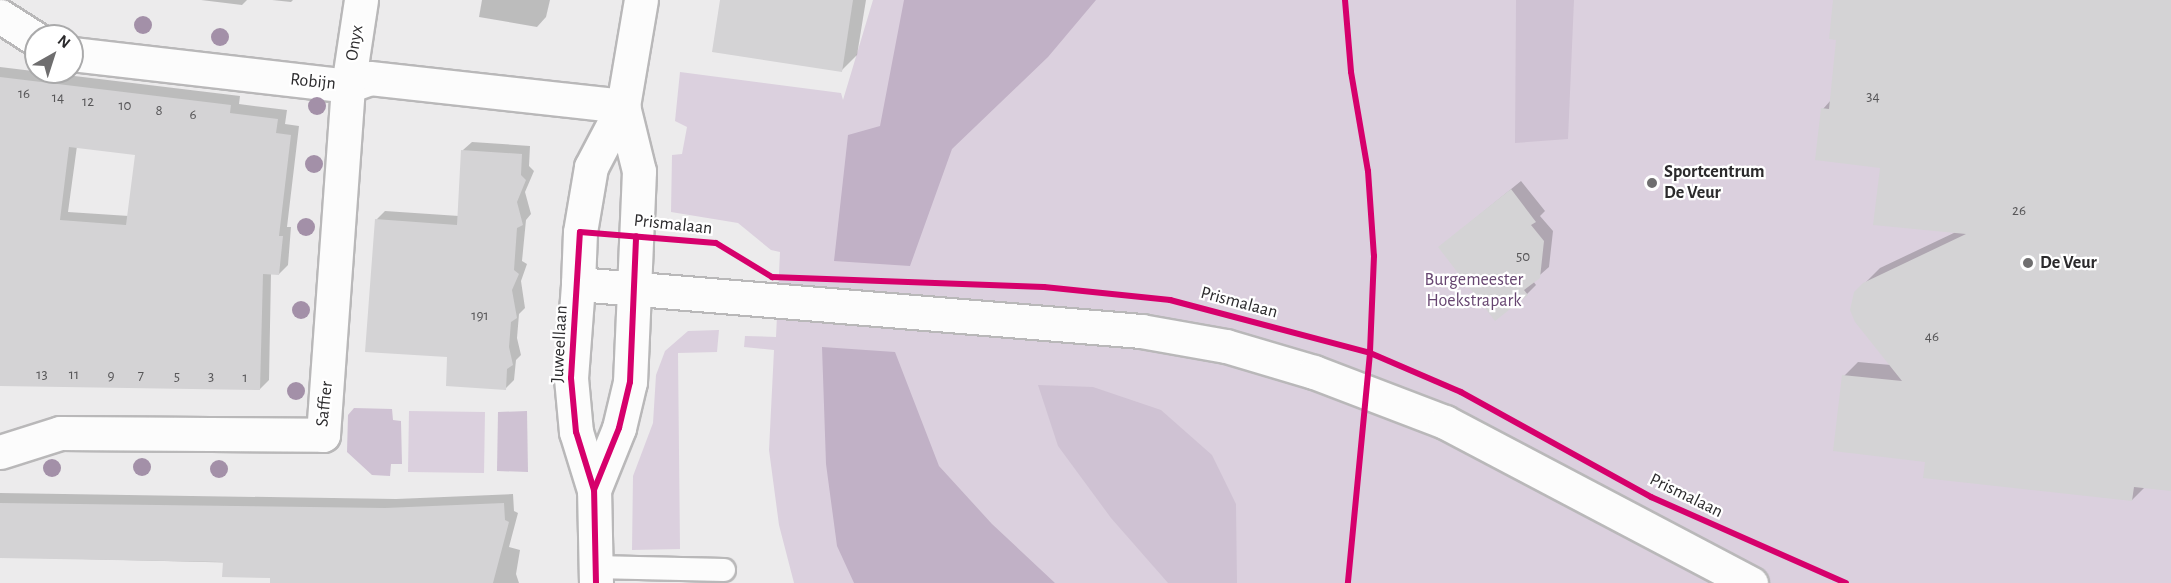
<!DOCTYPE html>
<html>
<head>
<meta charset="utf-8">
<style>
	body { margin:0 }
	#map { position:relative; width:2171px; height:583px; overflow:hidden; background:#ecebec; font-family:"Alegreya Sans",sans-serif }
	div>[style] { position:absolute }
	.green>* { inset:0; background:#dbd0de }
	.forest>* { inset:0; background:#cfc2d3 }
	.water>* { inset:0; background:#c1b1c6 }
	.shadow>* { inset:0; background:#0003 }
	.building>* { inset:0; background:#d4d3d5 }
	.roads { filter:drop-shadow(2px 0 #b9b8b9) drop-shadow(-2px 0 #b9b8b9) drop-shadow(0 2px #b9b8b9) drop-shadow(0 -2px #b9b8b9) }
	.service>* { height:22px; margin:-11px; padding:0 11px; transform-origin:11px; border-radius:11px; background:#fcfcfc }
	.minor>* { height:33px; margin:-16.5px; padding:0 16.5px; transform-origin:16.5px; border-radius:16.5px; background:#fcfcfc }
	.tertiary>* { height:33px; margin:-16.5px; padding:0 16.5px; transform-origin:16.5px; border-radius:16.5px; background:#fcfcfc }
	.cycleway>* { height:6px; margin:-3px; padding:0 3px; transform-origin:3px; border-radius:3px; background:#d6006c }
	.trees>* { width:18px; height:18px; margin:-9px; border-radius:50%; background:#a390a8 }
	.dots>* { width:16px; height:16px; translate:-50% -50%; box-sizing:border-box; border:3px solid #fff; border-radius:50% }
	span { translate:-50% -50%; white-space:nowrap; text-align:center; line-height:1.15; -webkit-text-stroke:4.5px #fff; paint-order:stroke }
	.number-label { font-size:15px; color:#575658 }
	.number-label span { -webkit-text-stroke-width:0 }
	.street-label { font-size:18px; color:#2b2a2c }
	.poi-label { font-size:18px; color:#2b2a2c; font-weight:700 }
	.left { translate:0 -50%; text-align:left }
	.park-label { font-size:18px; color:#674671 }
	.north { position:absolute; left:24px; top:24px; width:60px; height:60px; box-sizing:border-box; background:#fff; border:2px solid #aaaaab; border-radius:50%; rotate:39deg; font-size:16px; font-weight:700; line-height:24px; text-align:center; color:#2b2a2c }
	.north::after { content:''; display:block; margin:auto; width:21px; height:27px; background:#6f6e6f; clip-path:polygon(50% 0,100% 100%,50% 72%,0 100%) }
</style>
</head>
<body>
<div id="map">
	<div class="green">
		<i style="clip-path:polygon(873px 0,2171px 0,2171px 583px,794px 583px,779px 525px,769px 450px,774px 350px,744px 347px,745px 336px,776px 337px,780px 252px,771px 250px,738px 223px,671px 212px,672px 155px,682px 154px,687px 127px,675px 121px,680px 72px,841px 93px,843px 100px)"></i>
		<i style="clip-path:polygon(719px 330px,717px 352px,678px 353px,680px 549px,632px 550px,633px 476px,653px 423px,656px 375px,665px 351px,688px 331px)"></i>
		<i style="clip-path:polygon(409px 411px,485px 412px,484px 473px,408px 472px)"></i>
	</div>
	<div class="forest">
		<i style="clip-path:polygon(1516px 0,1574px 0,1568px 139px,1515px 143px)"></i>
		<i style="clip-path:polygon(1038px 385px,1093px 387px,1161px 410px,1212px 455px,1236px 504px,1237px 583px,1168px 583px,1111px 518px,1058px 446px)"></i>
		<i style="clip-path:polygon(354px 408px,392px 409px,393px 420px,401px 421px,402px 464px,391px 464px,390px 476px,372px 475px,347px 452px,348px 415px)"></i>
		<i style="clip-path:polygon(527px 411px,528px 472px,497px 471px,498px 412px)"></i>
	</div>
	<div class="water">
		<i style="clip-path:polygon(904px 0,1096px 0,1048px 57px,952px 149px,910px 266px,834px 261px,848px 135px,880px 126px)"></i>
		<i style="clip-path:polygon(822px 347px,895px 352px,939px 466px,992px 524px,1055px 583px,854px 583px,837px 546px,826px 464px)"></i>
	</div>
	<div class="shadow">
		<i style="clip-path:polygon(201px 0,247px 0,242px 5px)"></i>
		<i style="clip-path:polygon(272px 0,293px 0,291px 2px)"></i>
		<i style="clip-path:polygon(482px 0,550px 0,546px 17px,537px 27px,479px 17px)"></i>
		<i style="clip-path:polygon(722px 0,866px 0,857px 55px,841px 71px)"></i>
		<i style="clip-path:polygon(1835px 0,2171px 0,2171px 487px,2146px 486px,2132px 500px,1926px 461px,1844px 376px,1858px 362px,1891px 365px,1856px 292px,1880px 268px,1958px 231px,1823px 109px,1831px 100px,1838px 39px)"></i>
		<i style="clip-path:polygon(evenodd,0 67px,240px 96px,239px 104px,287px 110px,285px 124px,299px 126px,287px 227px,291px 227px,288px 265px,279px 274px,271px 273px,269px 380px,260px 389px,0 385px,0 67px,77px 146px,137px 153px,129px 216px,68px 212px,77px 146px)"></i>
		<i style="clip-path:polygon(472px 142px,530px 146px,529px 166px,534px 171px,525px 192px,531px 214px,526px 220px,522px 261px,527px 264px,521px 281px,525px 308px,519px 314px,517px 338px,521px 355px,516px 360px,514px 380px,506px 388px,449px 356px,376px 220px,385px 211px,459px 216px,463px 150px)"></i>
		<i style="clip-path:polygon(1521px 181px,1545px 211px,1540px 216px,1553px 231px,1549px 267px,1533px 281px,1536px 285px,1527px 294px,1440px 247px)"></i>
		<i style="clip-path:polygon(0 493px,396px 499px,513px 494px,514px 511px,518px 513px,509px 547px,520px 550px,516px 574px,519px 583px,410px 583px,410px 567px,0 557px)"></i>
	</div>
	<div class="building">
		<i style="clip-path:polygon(720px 0,853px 0,842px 72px,712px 52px)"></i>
		<i style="clip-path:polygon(1833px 0,2171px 0,2171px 491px,2134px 487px,2132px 501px,1923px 478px,1925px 462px,1833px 451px,1842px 375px,1902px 381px,1855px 322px,1850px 310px,1854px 292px,1863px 283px,1966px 234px,1873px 225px,1880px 168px,1815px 160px,1821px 108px,1829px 109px,1836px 40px,1829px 39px)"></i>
		<i style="clip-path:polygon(evenodd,0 77px,231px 105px,230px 113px,278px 119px,276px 133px,291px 135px,279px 236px,283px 236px,279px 275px,263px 274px,260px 390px,0 386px,0 77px,69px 147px,135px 155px,126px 225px,60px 220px,69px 147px)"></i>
		<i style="clip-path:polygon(461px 150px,522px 154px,521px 175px,526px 180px,517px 202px,523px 225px,517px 228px,514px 270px,519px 274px,512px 290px,517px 318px,511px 322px,509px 347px,513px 365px,507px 369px,506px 390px,446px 386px,447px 357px,365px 352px,375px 219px,457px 225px)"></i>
		<i style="clip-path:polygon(1511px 189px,1536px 222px,1531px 225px,1544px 241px,1540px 278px,1524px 290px,1528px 295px,1495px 321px,1438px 247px)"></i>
		<i style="clip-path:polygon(0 503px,385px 508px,504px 503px,505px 520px,509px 522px,493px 583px,270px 583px,270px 578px,222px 577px,223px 562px,0 558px)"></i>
	</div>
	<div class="roads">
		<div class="service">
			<i style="left:595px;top:567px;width:129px;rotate:1.3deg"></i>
		</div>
		<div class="minor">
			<i style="left:0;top:16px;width:43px;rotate:32.6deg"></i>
			<i style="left:72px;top:54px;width:278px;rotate:6.6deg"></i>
			<i style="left:348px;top:86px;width:23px;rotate:-20deg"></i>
			<i style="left:370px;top:78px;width:255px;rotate:6.3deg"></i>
			<i style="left:623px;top:106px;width:67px;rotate:76.2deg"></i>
			<i style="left:639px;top:171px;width:118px;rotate:92.4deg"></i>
			<i style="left:578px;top:284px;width:52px;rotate:-87.8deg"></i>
			<i style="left:580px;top:232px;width:66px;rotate:-80.4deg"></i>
			<i style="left:591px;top:167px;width:69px;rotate:-62.3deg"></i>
			<i style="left:623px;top:106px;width:108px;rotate:-80.4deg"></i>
			<i style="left:0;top:452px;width:63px;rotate:-17.6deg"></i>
			<i style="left:60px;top:433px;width:263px;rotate:0.4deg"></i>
			<i style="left:323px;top:435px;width:350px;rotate:-85.9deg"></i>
			<i style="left:348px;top:86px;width:87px;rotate:-81.4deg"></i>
		</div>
		<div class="tertiary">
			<i style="left:594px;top:490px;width:67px;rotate:-68deg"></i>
			<i style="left:619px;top:428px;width:47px;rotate:-76.6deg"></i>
			<i style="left:630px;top:382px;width:93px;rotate:-87.5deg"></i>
			<i style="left:596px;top:583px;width:93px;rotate:-91.2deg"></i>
			<i style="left:594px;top:490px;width:61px;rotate:-107.2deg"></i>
			<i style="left:576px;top:432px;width:54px;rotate:-95.3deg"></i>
			<i style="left:571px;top:378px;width:94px;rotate:-85.7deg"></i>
			<i style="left:578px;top:284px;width:565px;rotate:4.77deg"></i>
			<i style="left:1141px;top:331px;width:86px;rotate:10deg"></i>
			<i style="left:1226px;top:346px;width:92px;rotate:16.5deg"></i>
			<i style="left:1314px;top:372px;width:140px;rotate:20.9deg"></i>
			<i style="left:1445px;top:422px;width:346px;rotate:27.8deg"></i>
		</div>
	</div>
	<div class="cycleway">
		<i style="left:1345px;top:0;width:72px;rotate:85.2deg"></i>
		<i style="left:1351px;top:72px;width:100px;rotate:80.3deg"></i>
		<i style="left:1368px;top:171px;width:85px;rotate:86deg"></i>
		<i style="left:1374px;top:256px;width:97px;rotate:92.4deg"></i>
		<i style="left:1370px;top:353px;width:231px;rotate:95.5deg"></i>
		<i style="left:594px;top:490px;width:67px;rotate:-68deg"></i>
		<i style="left:619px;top:428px;width:47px;rotate:-76.6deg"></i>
		<i style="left:630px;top:382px;width:146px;rotate:-87.6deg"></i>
		<i style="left:596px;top:583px;width:93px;rotate:-91.2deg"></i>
		<i style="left:594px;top:490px;width:61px;rotate:-107.2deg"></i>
		<i style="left:576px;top:432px;width:54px;rotate:-95.3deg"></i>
		<i style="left:571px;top:378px;width:146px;rotate:-86.5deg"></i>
		<i style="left:580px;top:232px;width:136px;rotate:4.6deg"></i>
		<i style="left:716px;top:243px;width:66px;rotate:31.3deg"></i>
		<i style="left:772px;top:277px;width:272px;rotate:2.1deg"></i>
		<i style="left:1044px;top:287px;width:127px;rotate:5.9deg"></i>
		<i style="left:1170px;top:300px;width:207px;rotate:14.8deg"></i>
		<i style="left:1370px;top:353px;width:99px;rotate:23.2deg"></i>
		<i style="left:1461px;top:392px;width:217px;rotate:28.9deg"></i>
		<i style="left:1651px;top:497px;width:213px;rotate:23.8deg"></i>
	</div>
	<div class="trees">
		<i style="left:143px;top:25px"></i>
		<i style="left:220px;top:37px"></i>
		<i style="left:317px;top:106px"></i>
		<i style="left:314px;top:164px"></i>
		<i style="left:306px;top:227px"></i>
		<i style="left:301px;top:310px"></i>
		<i style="left:296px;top:391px"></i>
		<i style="left:142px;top:467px"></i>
		<i style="left:52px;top:468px"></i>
		<i style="left:219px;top:469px"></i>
	</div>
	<div class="dots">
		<i style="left:1652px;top:183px;background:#6f6e6f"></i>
		<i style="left:2028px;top:263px;background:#6f6e6f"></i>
	</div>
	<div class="number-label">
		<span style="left:24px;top:94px">16</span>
		<span style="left:1873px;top:97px">34</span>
		<span style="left:58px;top:98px">14</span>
		<span style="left:88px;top:102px">12</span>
		<span style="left:125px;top:106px">10</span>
		<span style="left:159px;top:111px">8</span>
		<span style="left:193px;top:115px">6</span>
		<span style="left:2019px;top:211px">26</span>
		<span style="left:1523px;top:257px">50</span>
		<span style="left:480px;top:316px">191</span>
		<span style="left:1932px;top:337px">46</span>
		<span style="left:42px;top:375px">13</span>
		<span style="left:74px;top:375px">11</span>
		<span style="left:111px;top:376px">9</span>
		<span style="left:141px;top:376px">7</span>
		<span style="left:177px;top:377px">5</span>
		<span style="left:211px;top:377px">3</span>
		<span style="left:245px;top:378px">1</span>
	</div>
	<div class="street-label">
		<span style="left:355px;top:43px;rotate:-81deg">Onyx</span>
		<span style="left:313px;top:82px;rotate:6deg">Robijn</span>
		<span style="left:673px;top:225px;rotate:6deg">Prismalaan</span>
		<span style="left:1239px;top:303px;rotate:15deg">Prismalaan</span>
		<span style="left:560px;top:344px;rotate:-87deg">Juweellaan</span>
		<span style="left:325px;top:404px;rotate:-84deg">Saffier</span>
		<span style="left:1686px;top:496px;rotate:26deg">Prismalaan</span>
	</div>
	<div class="poi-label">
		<span class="left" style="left:1664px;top:183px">Sportcentrum<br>De Veur</span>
		<span class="left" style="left:2040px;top:263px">De Veur</span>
	</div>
	<div class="park-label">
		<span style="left:1474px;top:291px">Burgemeester<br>Hoekstrapark</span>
	</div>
	<div class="north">N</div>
</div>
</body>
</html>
